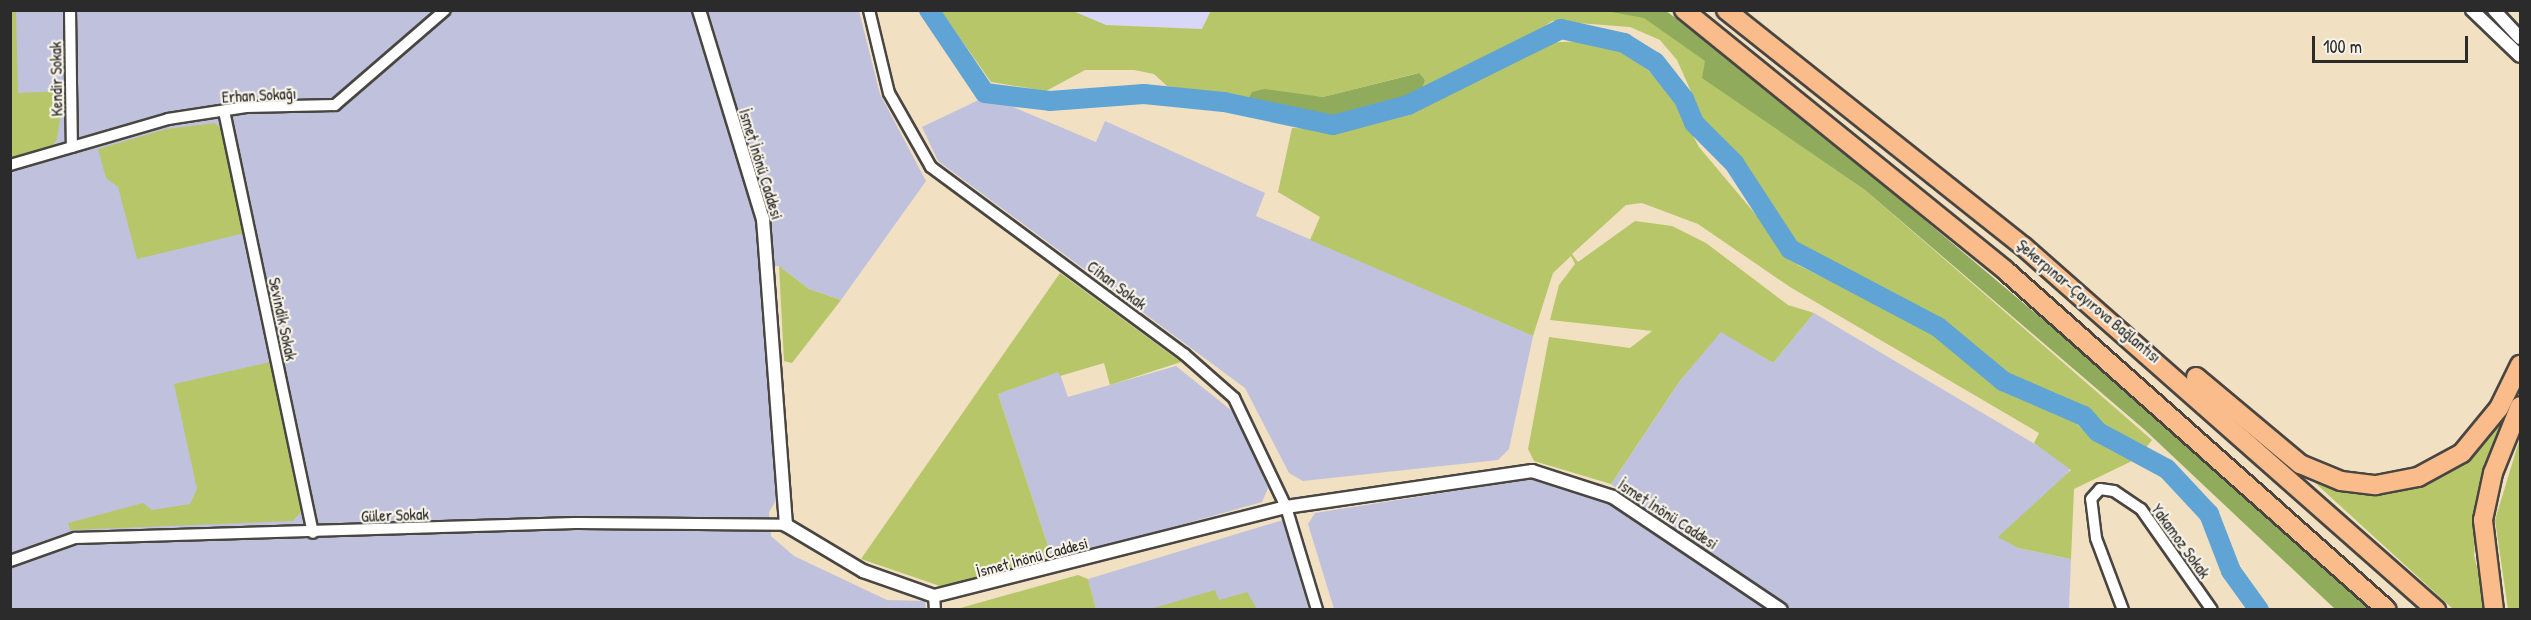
<!DOCTYPE html>
<html>
<head>
<meta charset="utf-8">
<style>
	body { margin:0 }
	#map { position:relative; width:2531px; height:620px; overflow:hidden; background:#f1e0c2; font-family:"Patrick Hand",sans-serif }
	div>[style] { position:absolute }
	.built>* { inset:0; background:#d9d7f8 }
	.industrial>* { inset:0; background:#c0c2dd }
	.green>* { inset:0; background:#b7c669 }
	.forest>* { inset:0; background:#91ab5d }
	.river>* { height:20px; margin:-10px; padding:0 10px; transform-origin:10px; border-radius:10px; background:#60a4d5 }
	.roads { filter:drop-shadow(2px 0 #494642) drop-shadow(-2px 0 #494642) drop-shadow(0 2px #494642) drop-shadow(0 -2px #494642) }
	.minor>* { height:10px; margin:-5px; padding:0 5px; transform-origin:5px; border-radius:5px; background:#fff }
	.tertiary>* { height:12px; margin:-6px; padding:0 6px; transform-origin:6px; border-radius:6px; background:#fff }
	.motorway>* { height:18px; margin:-9px; padding:0 9px; transform-origin:9px; border-radius:9px; background:#fabc8b }
	span { translate:-50% -50%; white-space:nowrap; text-align:center; line-height:1.15; -webkit-text-stroke:4.5px #f7f3e8; paint-order:stroke }
	.street-label { font-size:16px; color:#2b2b2b }
	.frame { position:absolute; inset:0; border:12px solid #2b2b2b; pointer-events:none }
	.scale { position:absolute; left:2312px; top:36px; width:156px; height:27px; box-sizing:border-box; border:3px solid #2b2b2b; border-top:0; padding-left:8px; font-size:18px; line-height:21px; white-space:nowrap; color:#2b2b2b; -webkit-text-stroke:4px #f7f3e8; paint-order:stroke }
</style>
</head>
<body>
<div id="map">
	<div class="built">
		<i style="clip-path:polygon(1073px 11px,1211px 11px,1202px 29px,1106px 25px)"></i>
	</div>
	<div class="industrial">
		<i style="clip-path:polygon(10px 11px,859px 11px,880px 94px,926px 181px,841px 300px,809px 289px,779px 266px,760px 267px,777px 499px,769px 512px,771px 536px,794px 556px,887px 600px,925px 601px,926px 609px,11px 609px)"></i>
		<i style="clip-path:polygon(987px 96px,1096px 142px,1105px 121px,1265px 193px,1256px 216px,1533px 336px,1509px 449px,1498px 460px,1303px 481px,1289px 473px,1245px 388px,938px 161px,922px 127px)"></i>
		<i style="clip-path:polygon(1814px 313px,2072px 466px,2018px 548px,2071px 559px,2069px 609px,1773px 609px,1611px 484px,1679px 382px,1721px 331px,1773px 363px)"></i>
		<i style="clip-path:polygon(1176px 366px,1237px 415px,1268px 488px,1262px 502px,1053px 561px,998px 394px,1059px 371px,1068px 397px)"></i>
		<i style="clip-path:polygon(1530px 479px,1597px 495px,1770px 609px,1334px 609px,1308px 524px,1315px 513px)"></i>
		<i style="clip-path:polygon(1283px 520px,1309px 609px,1096px 609px,1088px 579px)"></i>
	</div>
	<div class="green">
		<i style="clip-path:polygon(16px 10px,18px 93px,64px 91px,57px 140px,50px 148px,11px 160px,10px 11px)"></i>
		<i style="clip-path:polygon(1211px 10px,1666px 11px,1714px 47px,1703px 78px,1865px 190px,2152px 440px,2142px 453px,2129px 446px,2082px 410px,2006px 374px,1941px 323px,1796px 249px,1705px 123px,1677px 60px,1660px 40px,1630px 27px,1552px 21px,1525px 40px,1422px 90px,1425px 80px,1418px 73px,1323px 97px,1252px 92px,1247px 100px,1167px 86px,1154px 74px,1134px 70px,1085px 70px,1046px 91px,991px 82px,941px 11px,1073px 11px,1106px 25px,1202px 29px)"></i>
		<i style="clip-path:polygon(1590px 41px,1638px 59px,1671px 95px,1699px 147px,1798px 265px,1925px 328px,2000px 385px,2066px 414px,2090px 436px,2132px 461px,2074px 489px,2071px 559px,2018px 548px,1998px 537px,2071px 470px,2034px 443px,2039px 433px,1790px 287px,1698px 224px,1642px 203px,1626px 205px,1572px 254px,1578px 262px,1635px 221px,1672px 226px,1706px 243px,1788px 305px,1814px 313px,1773px 363px,1721px 332px,1679px 382px,1611px 484px,1534px 461px,1528px 449px,1549px 337px,1630px 348px,1652px 331px,1550px 320px,1559px 285px,1575px 264px,1571px 256px,1553px 273px,1533px 336px,1310px 240px,1320px 217px,1278px 192px,1292px 128px,1342px 130px,1413px 111px,1457px 81px,1538px 43px)"></i>
		<i style="clip-path:polygon(215px 123px,224px 131px,245px 233px,137px 259px,118px 187px,106px 178px,98px 149px,166px 129px)"></i>
		<i style="clip-path:polygon(779px 266px,809px 289px,841px 300px,792px 363px,784px 361px)"></i>
		<i style="clip-path:polygon(1060px 273px,1181px 362px,1110px 385px,1104px 363px,1060px 376px,1058px 372px,998px 394px,1053px 561px,940px 586px,861px 559px)"></i>
		<i style="clip-path:polygon(270px 362px,301px 512px,293px 521px,70px 530px,68px 523px,143px 503px,152px 510px,190px 504px,197px 489px,174px 384px)"></i>
		<i style="clip-path:polygon(2505px 410px,2476px 530px,2474px 555px,2487px 609px,2453px 609px,2312px 480px,2365px 493px,2421px 486px,2467px 458px)"></i>
		<i style="clip-path:polygon(2520px 438px,2520px 609px,2508px 609px,2495px 520px)"></i>
		<i style="clip-path:polygon(1078px 575px,1088px 579px,1096px 609px,957px 609px)"></i>
		<i style="clip-path:polygon(1215px 590px,1219px 600px,1247px 592px,1257px 609px,1150px 609px)"></i>
	</div>
	<div class="forest">
		<i style="clip-path:polygon(1606px 11px,1666px 11px,1789px 106px,2134px 396px,2370px 609px,2335px 609px,2146px 431px,1865px 190px,1702px 78px,1705px 61px,1644px 18px)"></i>
		<i style="clip-path:polygon(1419px 73px,1425px 80px,1422px 90px,1411px 99px,1357px 116px,1329px 120px,1247px 100px,1252px 92px,1264px 89px,1323px 97px)"></i>
	</div>
	<div class="river">
		<i style="left:929px;top:10px;width:100px;rotate:56deg"></i>
		<i style="left:985px;top:93px;width:65px;rotate:7deg"></i>
		<i style="left:1050px;top:101px;width:94px;rotate:-4.3deg"></i>
		<i style="left:1144px;top:94px;width:80px;rotate:5.7deg"></i>
		<i style="left:1224px;top:102px;width:111px;rotate:11.9deg"></i>
		<i style="left:1333px;top:125px;width:78px;rotate:-14.9deg"></i>
		<i style="left:1408px;top:105px;width:171px;rotate:-26.4deg"></i>
		<i style="left:1561px;top:29px;width:65px;rotate:12.5deg"></i>
		<i style="left:1624px;top:43px;width:36px;rotate:32deg"></i>
		<i style="left:1655px;top:62px;width:47px;rotate:51.9deg"></i>
		<i style="left:1684px;top:99px;width:26px;rotate:67deg"></i>
		<i style="left:1694px;top:123px;width:57px;rotate:45deg"></i>
		<i style="left:1734px;top:163px;width:103px;rotate:56.9deg"></i>
		<i style="left:1790px;top:249px;width:167px;rotate:27.8deg"></i>
		<i style="left:1938px;top:327px;width:85px;rotate:39.7deg"></i>
		<i style="left:2003px;top:381px;width:88px;rotate:23.4deg"></i>
		<i style="left:2084px;top:416px;width:21px;rotate:49deg"></i>
		<i style="left:2098px;top:432px;width:78px;rotate:28.2deg"></i>
		<i style="left:2167px;top:469px;width:62px;rotate:47deg"></i>
		<i style="left:2209px;top:514px;width:61px;rotate:68.9deg"></i>
		<i style="left:2231px;top:571px;width:48px;rotate:54.3deg"></i>
	</div>
	<div class="roads">
		<div class="minor">
			<i style="left:70px;top:10px;width:137px;rotate:89.2deg"></i>
			<i style="left:869px;top:10px;width:85px;rotate:76.5deg"></i>
			<i style="left:889px;top:93px;width:85px;rotate:60.4deg"></i>
			<i style="left:931px;top:167px;width:315px;rotate:36.5deg"></i>
			<i style="left:1184px;top:354px;width:67px;rotate:41.3deg"></i>
			<i style="left:1234px;top:398px;width:121px;rotate:64.5deg"></i>
			<i style="left:1286px;top:507px;width:108px;rotate:73.2deg"></i>
			<i style="left:224px;top:111px;width:431px;rotate:78.1deg"></i>
			<i style="left:10px;top:165px;width:165px;rotate:-16.2deg"></i>
			<i style="left:168px;top:119px;width:79px;rotate:-8.7deg"></i>
			<i style="left:246px;top:107px;width:89px;rotate:-1.3deg"></i>
			<i style="left:335px;top:105px;width:145px;rotate:-40.8deg"></i>
			<i style="left:10px;top:561px;width:69px;rotate:-19.5deg"></i>
			<i style="left:75px;top:538px;width:500px;rotate:-1.72deg"></i>
			<i style="left:575px;top:523px;width:211px;rotate:0.5deg"></i>
			<i style="left:934px;top:596px;width:14px;rotate:86deg"></i>
			<i style="left:2123px;top:610px;width:77px;rotate:-110.6deg"></i>
			<i style="left:2096px;top:538px;width:39px;rotate:-97deg"></i>
			<i style="left:2091px;top:499px;width:13px;rotate:-48deg"></i>
			<i style="left:2100px;top:489px;width:14px;rotate:8deg"></i>
			<i style="left:2114px;top:491px;width:32px;rotate:34deg"></i>
			<i style="left:2141px;top:509px;width:123px;rotate:54.9deg"></i>
		</div>
		<div class="tertiary">
			<i style="left:699px;top:10px;width:219px;rotate:73deg"></i>
			<i style="left:763px;top:219px;width:307px;rotate:85.7deg"></i>
			<i style="left:786px;top:525px;width:90px;rotate:30.9deg"></i>
			<i style="left:863px;top:571px;width:75px;rotate:19.4deg"></i>
			<i style="left:934px;top:596px;width:363px;rotate:-14.2deg"></i>
			<i style="left:1286px;top:507px;width:249px;rotate:-8.3deg"></i>
			<i style="left:1532px;top:471px;width:85px;rotate:17.8deg"></i>
			<i style="left:1613px;top:497px;width:202px;rotate:33.9deg"></i>
			<i style="left:2472px;top:10px;width:66px;rotate:43.8deg"></i>
			<i style="left:2494px;top:10px;width:38px;rotate:47deg"></i>
		</div>
		<div class="motorway">
			<i style="left:1684px;top:10px;width:413px;rotate:39deg"></i>
			<i style="left:2005px;top:270px;width:511px;rotate:41.67deg"></i>
			<i style="left:1726px;top:10px;width:379px;rotate:38.5deg"></i>
			<i style="left:2023px;top:246px;width:551px;rotate:41.39deg"></i>
			<i style="left:2196px;top:377px;width:136px;rotate:39.9deg"></i>
			<i style="left:2300px;top:464px;width:44px;rotate:22.5deg"></i>
			<i style="left:2341px;top:481px;width:35px;rotate:7deg"></i>
			<i style="left:2376px;top:485px;width:43px;rotate:-10.8deg"></i>
			<i style="left:2418px;top:477px;width:50px;rotate:-28.6deg"></i>
			<i style="left:2462px;top:453px;width:58px;rotate:-50.6deg"></i>
			<i style="left:2499px;top:408px;width:48px;rotate:-64deg"></i>
			<i style="left:2494px;top:610px;width:91px;rotate:-97deg"></i>
			<i style="left:2483px;top:520px;width:48px;rotate:-78deg"></i>
			<i style="left:2493px;top:473px;width:72px;rotate:-68.1deg"></i>
		</div>
	</div>
	<div class="street-label">
		<span style="left:56px;top:79px;rotate:-91deg">Kendir Sokak</span>
		<span style="left:259px;top:95px;rotate:-3deg">Erhan Sokağı</span>
		<span style="left:761px;top:164px;rotate:73deg">İsmet İnönü Caddesi</span>
		<span style="left:1117px;top:285px;rotate:37deg">Cihan Sokak</span>
		<span style="left:2089px;top:301px;rotate:40deg">Şekerpınar-Çayırova Bağlantısı</span>
		<span style="left:283px;top:319px;rotate:78deg">Sevindik Sokak</span>
		<span style="left:1668px;top:514px;rotate:33deg">İsmet İnönü Caddesi</span>
		<span style="left:395px;top:515px;rotate:-2deg">Güler Sokak</span>
		<span style="left:2181px;top:541px;rotate:54deg">Yakamoz Sokak</span>
		<span style="left:1032px;top:557px;rotate:-15deg">İsmet İnönü Caddesi</span>
	</div>
	<div class="frame"></div>
	<div class="scale">100 m</div>
</div>
</body>
</html>
